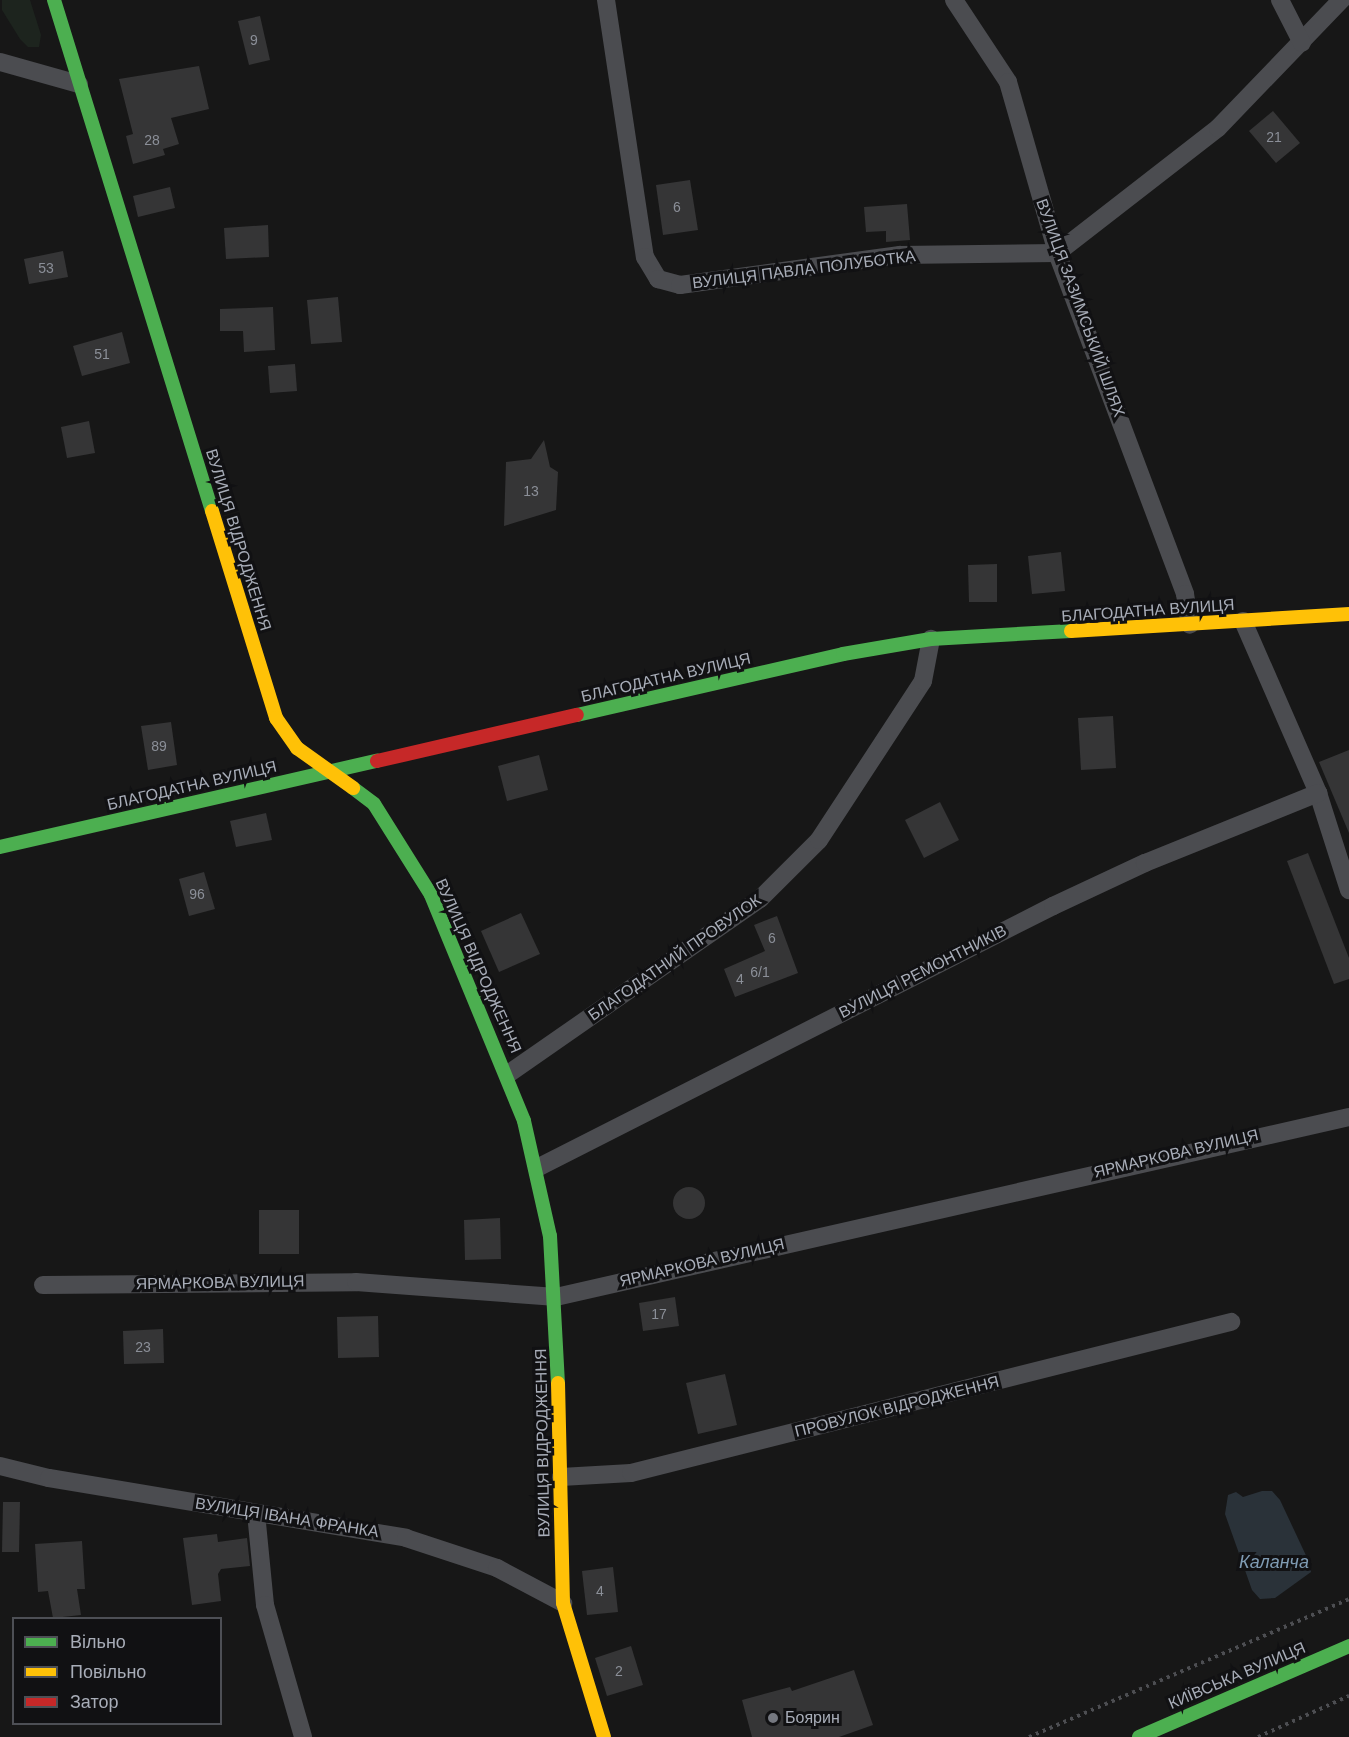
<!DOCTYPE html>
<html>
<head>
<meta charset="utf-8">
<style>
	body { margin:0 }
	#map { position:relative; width:1349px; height:1737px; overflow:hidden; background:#171717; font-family:Arial,sans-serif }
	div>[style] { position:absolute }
	.green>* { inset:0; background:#1d241e }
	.water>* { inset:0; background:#2a3239 }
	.building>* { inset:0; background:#353536 }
	.round { border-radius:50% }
	.path>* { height:4px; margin-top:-2px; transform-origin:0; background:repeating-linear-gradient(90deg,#4d4e52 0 3px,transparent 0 7.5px) }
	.street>* { height:18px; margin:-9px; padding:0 9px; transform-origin:9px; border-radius:9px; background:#4b4c50 }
	.fast>* { height:14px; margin:-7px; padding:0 7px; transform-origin:7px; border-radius:7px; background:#4caf50 }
	.slow>* { height:14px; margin:-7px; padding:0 7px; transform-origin:7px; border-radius:7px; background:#ffc107 }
	.jam>* { height:14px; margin:-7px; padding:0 7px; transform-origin:7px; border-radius:7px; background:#c62828 }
	.dots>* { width:16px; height:16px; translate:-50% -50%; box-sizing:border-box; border:3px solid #111113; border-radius:50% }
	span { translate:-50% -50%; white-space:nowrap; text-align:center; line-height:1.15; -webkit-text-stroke:6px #111113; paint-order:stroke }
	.number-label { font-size:14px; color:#8b8f98 }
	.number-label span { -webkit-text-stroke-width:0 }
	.street-label { font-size:16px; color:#a8adb8 }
	.poi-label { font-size:16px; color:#a8adb8 }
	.left { translate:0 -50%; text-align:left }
	.water-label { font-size:18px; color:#7f9bb3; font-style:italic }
	.legend { position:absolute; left:12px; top:1617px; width:210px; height:108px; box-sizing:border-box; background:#111113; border:2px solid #4d4f55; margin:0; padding:8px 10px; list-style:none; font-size:18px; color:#a8adb8 }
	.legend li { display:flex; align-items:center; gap:12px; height:30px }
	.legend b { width:30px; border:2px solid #4d4f55 }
</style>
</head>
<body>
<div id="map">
	<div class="green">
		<i style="clip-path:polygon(2px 0,30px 0,41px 35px,39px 47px,28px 47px,20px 39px,2px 10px)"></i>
	</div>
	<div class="water">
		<i style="clip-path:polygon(1262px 1491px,1272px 1491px,1280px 1500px,1310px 1564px,1311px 1572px,1275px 1598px,1260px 1599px,1252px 1590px,1225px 1514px,1228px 1495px,1236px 1492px,1243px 1497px)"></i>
	</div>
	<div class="building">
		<i style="clip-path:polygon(260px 16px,270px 60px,249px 65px,238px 21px)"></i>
		<i style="clip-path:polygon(199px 66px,209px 109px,171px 118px,179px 144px,163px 149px,165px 155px,133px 164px,126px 136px,133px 134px,119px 79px)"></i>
		<i style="clip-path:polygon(1273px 111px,1300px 143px,1276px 163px,1249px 131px)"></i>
		<i style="clip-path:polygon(690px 180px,698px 230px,663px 235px,656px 185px)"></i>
		<i style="clip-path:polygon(170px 187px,175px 208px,138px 217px,133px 196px)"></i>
		<i style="clip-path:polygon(907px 204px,910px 240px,886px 242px,886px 231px,866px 232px,864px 207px)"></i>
		<i style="clip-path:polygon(268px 225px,269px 257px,226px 259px,224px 228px)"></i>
		<i style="clip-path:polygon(63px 251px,68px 277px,29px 284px,24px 259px)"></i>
		<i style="clip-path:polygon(338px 297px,342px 342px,311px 344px,307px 300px)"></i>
		<i style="clip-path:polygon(273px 307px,275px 350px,244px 352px,243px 331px,220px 331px,220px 309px)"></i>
		<i style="clip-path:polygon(122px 332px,130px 363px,82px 376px,73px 346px)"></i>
		<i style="clip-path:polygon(295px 364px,297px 391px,270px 393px,268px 366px)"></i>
		<i style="clip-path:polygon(89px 421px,95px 453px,67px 458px,61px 427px)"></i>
		<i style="clip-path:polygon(544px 440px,550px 467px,558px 472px,556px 510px,504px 526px,506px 462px,531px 459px)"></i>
		<i style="clip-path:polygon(1061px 552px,1065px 591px,1032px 594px,1028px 556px)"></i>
		<i style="clip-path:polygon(997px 564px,997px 602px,969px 602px,968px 565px)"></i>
		<i style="clip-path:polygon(1113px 716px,1116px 768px,1081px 770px,1078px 718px)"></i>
		<i style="clip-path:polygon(171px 722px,177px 765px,148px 770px,141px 726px)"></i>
		<i style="clip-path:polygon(1349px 750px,1349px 833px,1319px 762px)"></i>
		<i style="clip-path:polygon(539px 755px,548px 790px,507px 801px,498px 766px)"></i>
		<i style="clip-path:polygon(940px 802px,959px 840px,924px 858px,905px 820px)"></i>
		<i style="clip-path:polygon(266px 813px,272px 840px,236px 847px,230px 821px)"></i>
		<i style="clip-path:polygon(1308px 853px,1349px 958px,1349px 979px,1334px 984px,1287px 861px)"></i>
		<i style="clip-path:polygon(204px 872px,215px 909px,189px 916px,179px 879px)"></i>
		<i style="clip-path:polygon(521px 913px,540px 954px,499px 972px,481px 931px)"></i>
		<i style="clip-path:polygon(777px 916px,798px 973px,735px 997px,724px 969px,765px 951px,754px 925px)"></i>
		<i class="round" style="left:673px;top:1187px;width:32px;height:32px"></i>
		<i style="clip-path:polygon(259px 1210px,299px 1210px,299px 1254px,259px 1254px)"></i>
		<i style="clip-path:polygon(500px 1218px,501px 1259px,465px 1260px,464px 1220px)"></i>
		<i style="clip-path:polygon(675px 1297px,679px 1326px,643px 1331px,639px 1303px)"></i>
		<i style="clip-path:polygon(378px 1316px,379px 1357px,338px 1358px,337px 1317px)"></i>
		<i style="clip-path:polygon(163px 1329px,164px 1363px,124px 1364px,123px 1331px)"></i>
		<i style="clip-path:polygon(725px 1374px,737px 1425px,698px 1434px,686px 1383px)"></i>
		<i style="clip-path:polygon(3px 1502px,20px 1502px,19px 1552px,2px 1552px)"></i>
		<i style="clip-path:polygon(217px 1534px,218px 1542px,247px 1538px,250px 1566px,221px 1569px,218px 1574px,221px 1601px,192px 1605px,183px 1538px)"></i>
		<i style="clip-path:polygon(82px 1541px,85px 1589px,77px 1589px,81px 1615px,53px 1618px,48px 1591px,38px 1592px,35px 1544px)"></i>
		<i style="clip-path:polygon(613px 1567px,618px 1612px,587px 1615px,582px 1571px)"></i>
		<i style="clip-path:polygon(631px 1646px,643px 1685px,607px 1696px,595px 1658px)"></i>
		<i style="clip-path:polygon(854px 1670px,873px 1725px,839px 1737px,752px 1737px,742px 1700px,790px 1687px,792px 1691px)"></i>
	</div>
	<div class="path">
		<i style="left:1029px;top:1737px;width:348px;rotate:-23.3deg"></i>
		<i style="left:1258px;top:1737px;width:100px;rotate:-24.3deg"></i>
	</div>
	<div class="street">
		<i style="left:606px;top:0;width:260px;rotate:81.4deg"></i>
		<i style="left:645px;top:257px;width:26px;rotate:59deg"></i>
		<i style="left:658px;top:279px;width:23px;rotate:15deg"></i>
		<i style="left:680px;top:285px;width:222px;rotate:-7.8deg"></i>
		<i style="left:900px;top:255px;width:157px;rotate:-0.7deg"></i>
		<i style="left:1057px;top:253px;width:204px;rotate:-37.8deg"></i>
		<i style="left:1218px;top:128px;width:178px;rotate:-46.1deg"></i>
		<i style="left:954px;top:0;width:98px;rotate:56.6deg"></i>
		<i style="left:1008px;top:82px;width:178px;rotate:74deg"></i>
		<i style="left:1057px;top:253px;width:364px;rotate:69.4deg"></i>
		<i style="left:1185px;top:594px;width:31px;rotate:81deg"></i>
		<i style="left:1280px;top:0;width:48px;rotate:62.9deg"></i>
		<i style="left:0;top:62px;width:82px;rotate:15.6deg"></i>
		<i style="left:1243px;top:621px;width:188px;rotate:66.4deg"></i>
		<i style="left:1318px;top:793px;width:102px;rotate:72.3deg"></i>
		<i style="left:508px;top:1074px;width:307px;rotate:-34.8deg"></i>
		<i style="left:760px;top:899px;width:83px;rotate:-45deg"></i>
		<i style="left:819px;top:840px;width:190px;rotate:-56.8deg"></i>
		<i style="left:923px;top:681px;width:43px;rotate:-79.2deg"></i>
		<i style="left:537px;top:1168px;width:579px;rotate:-26.92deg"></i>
		<i style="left:1053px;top:906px;width:102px;rotate:-25.1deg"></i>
		<i style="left:1145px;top:863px;width:187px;rotate:-22deg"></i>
		<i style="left:43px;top:1285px;width:313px;rotate:-0.5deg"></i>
		<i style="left:356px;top:1282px;width:201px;rotate:4.3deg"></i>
		<i style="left:556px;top:1297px;width:813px;rotate:-12.79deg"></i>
		<i style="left:0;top:1466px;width:50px;rotate:13.8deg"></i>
		<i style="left:49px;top:1478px;width:362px;rotate:9.5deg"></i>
		<i style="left:406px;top:1538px;width:96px;rotate:18.2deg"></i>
		<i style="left:497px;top:1568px;width:75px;rotate:27.9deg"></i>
		<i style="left:561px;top:1477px;width:70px;rotate:-3.3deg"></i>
		<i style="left:631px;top:1473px;width:619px;rotate:-14.13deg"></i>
		<i style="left:256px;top:1513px;width:92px;rotate:84.4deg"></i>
		<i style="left:265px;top:1605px;width:137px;rotate:73.9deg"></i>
	</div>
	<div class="fast">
		<i style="left:54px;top:0;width:535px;rotate:72.82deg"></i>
		<i style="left:577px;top:715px;width:273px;rotate:-12.9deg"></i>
		<i style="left:843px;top:654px;width:89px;rotate:-9.7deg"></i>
		<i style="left:931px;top:639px;width:140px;rotate:-3.3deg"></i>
		<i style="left:353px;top:788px;width:26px;rotate:37deg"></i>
		<i style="left:374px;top:804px;width:107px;rotate:57.9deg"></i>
		<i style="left:431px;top:895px;width:244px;rotate:67.6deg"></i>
		<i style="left:524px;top:1121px;width:118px;rotate:77.3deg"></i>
		<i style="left:550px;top:1236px;width:147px;rotate:86.9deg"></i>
		<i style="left:0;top:847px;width:387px;rotate:-12.9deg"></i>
		<i style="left:1139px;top:1737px;width:229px;rotate:-23.4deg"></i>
	</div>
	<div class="slow">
		<i style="left:212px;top:511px;width:217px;rotate:72.8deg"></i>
		<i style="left:276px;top:718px;width:37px;rotate:55deg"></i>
		<i style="left:297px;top:748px;width:69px;rotate:35.5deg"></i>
		<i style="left:1071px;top:631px;width:279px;rotate:-3.5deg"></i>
		<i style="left:558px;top:1383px;width:220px;rotate:88.7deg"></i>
		<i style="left:563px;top:1603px;width:140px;rotate:73deg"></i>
	</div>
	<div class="jam">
		<i style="left:377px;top:761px;width:205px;rotate:-13deg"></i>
	</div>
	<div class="dots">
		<i style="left:773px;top:1718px;background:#757880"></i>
	</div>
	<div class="number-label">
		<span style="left:254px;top:40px">9</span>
		<span style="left:1274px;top:137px">21</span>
		<span style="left:152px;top:140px">28</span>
		<span style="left:677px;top:207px">6</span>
		<span style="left:46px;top:268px">53</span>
		<span style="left:102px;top:354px">51</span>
		<span style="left:531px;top:491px">13</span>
		<span style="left:159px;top:746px">89</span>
		<span style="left:197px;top:894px">96</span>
		<span style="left:772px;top:938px">6</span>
		<span style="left:760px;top:972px">6/1</span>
		<span style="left:740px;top:979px">4</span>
		<span style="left:659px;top:1314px">17</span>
		<span style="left:143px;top:1347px">23</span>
		<span style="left:600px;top:1591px">4</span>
		<span style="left:619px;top:1671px">2</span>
	</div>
	<div class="street-label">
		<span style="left:804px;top:270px;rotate:-7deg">ВУЛИЦЯ ПАВЛА ПОЛУБОТКА</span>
		<span style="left:1080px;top:308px;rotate:70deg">ВУЛИЦЯ ЗАЗИМСЬКИЙ ШЛЯХ</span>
		<span style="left:238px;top:540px;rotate:73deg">ВУЛИЦЯ ВІДРОДЖЕННЯ</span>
		<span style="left:1148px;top:611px;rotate:-4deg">БЛАГОДАТНА ВУЛИЦЯ</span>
		<span style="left:666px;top:678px;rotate:-13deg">БЛАГОДАТНА ВУЛИЦЯ</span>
		<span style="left:192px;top:786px;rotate:-13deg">БЛАГОДАТНА ВУЛИЦЯ</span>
		<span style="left:675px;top:958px;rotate:-35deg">БЛАГОДАТНИЙ ПРОВУЛОК</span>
		<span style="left:478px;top:966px;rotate:66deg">ВУЛИЦЯ ВІДРОДЖЕННЯ</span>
		<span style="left:923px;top:972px;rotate:-27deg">ВУЛИЦЯ РЕМОНТНИКІВ</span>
		<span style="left:1176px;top:1154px;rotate:-13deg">ЯРМАРКОВА ВУЛИЦЯ</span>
		<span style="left:702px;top:1263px;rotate:-13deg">ЯРМАРКОВА ВУЛИЦЯ</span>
		<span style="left:220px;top:1283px;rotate:-1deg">ЯРМАРКОВА ВУЛИЦЯ</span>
		<span style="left:897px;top:1407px;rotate:-14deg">ПРОВУЛОК ВІДРОДЖЕННЯ</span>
		<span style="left:543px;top:1443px;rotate:-91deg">ВУЛИЦЯ ВІДРОДЖЕННЯ</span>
		<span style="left:287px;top:1518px;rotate:9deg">ВУЛИЦЯ ІВАНА ФРАНКА</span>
		<span style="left:1237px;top:1676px;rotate:-23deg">КИЇВСЬКА ВУЛИЦЯ</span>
	</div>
	<div class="poi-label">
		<span class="left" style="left:785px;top:1718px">Боярин</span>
	</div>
	<div class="water-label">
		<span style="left:1274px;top:1562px">Каланча</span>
	</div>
	<ul class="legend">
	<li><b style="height:8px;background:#4caf50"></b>Вільно</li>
	<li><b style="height:8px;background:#ffc107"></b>Повільно</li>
	<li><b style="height:8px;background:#c62828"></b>Затор</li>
	</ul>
</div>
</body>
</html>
